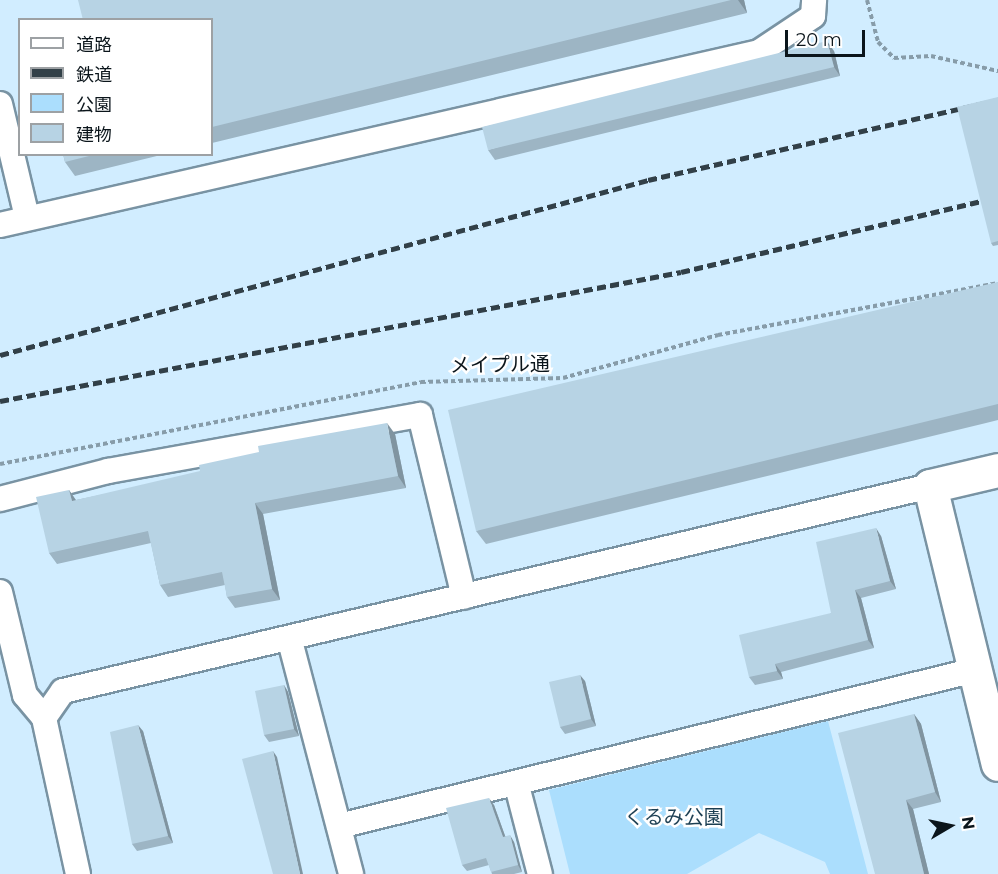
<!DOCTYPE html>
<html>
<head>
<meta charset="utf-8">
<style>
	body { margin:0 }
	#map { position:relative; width:998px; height:874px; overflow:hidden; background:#d1edff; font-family:Montserrat,"Noto Sans JP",sans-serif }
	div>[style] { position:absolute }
	.green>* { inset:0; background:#abdefd }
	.path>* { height:4px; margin-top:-2px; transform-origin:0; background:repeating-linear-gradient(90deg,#879ca9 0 4.5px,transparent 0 7.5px) }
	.roads { filter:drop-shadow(2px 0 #7993a3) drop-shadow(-2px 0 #7993a3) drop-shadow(0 2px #7993a3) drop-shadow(0 -2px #7993a3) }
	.street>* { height:24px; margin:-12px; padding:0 12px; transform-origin:12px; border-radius:12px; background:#fff }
	.secondary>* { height:33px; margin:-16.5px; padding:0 16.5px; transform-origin:16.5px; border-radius:16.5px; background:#fff }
	.rail>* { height:4.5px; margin-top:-2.25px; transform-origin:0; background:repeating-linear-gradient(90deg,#324048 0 9px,transparent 0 13.5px) }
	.wall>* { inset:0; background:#9db5c4 }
	.shaded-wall>* { inset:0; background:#8094a0 }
	.building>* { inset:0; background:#b7d3e4 }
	span { translate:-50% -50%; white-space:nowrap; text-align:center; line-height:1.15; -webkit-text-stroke:5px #fff; paint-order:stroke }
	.street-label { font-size:20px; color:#0b151b }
	.park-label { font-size:20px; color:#1c3f53 }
	.legend { position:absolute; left:18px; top:18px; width:195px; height:138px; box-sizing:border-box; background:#fff; border:2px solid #9da1a4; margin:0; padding:8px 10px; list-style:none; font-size:18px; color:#0b151b }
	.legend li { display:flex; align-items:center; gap:12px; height:30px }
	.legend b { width:30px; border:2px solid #9da1a4 }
	.north { position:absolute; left:920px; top:796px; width:60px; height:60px; -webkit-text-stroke:4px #fff; paint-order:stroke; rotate:81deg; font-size:16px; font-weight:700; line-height:24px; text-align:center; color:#0b151b }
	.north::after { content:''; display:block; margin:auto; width:21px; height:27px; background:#0b151b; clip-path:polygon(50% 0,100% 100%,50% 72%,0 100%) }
	.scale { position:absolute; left:785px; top:30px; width:80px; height:27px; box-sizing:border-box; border:3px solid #0b151b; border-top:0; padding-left:8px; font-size:18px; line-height:21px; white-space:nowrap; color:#0b151b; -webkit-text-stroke:4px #fff; paint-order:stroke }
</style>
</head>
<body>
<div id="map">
	<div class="green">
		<i style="clip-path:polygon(828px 721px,868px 874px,830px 874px,825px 862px,759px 833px,687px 874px,570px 874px,549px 790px)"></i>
	</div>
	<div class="path">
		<i style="left:867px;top:0;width:43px;rotate:75.3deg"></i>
		<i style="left:878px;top:42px;width:23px;rotate:45deg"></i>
		<i style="left:894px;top:58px;width:37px;rotate:-3deg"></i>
		<i style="left:931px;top:56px;width:69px;rotate:12.6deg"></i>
		<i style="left:0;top:464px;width:429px;rotate:-11deg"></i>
		<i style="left:421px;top:382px;width:142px;rotate:-1.6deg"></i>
		<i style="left:563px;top:378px;width:161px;rotate:-15.5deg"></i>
		<i style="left:718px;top:335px;width:285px;rotate:-10.5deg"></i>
	</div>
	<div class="roads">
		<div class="street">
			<i style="left:0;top:104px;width:116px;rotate:76.6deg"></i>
			<i style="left:0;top:225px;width:778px;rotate:-12.84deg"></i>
			<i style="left:759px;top:52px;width:65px;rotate:-33.7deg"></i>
			<i style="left:813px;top:16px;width:16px;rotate:-86deg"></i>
			<i style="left:0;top:499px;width:112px;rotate:-14.5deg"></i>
			<i style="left:108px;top:471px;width:317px;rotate:-10.2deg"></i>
			<i style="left:420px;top:415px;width:187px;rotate:76.4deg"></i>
			<i style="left:0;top:592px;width:106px;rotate:76.4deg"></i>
			<i style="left:25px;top:695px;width:30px;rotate:50deg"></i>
			<i style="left:290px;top:641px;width:241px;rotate:75.3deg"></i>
			<i style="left:517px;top:786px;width:91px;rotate:75.4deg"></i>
			<i style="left:339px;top:826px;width:655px;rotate:-13.78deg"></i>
			<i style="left:78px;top:874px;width:160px;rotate:-102.3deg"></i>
			<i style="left:44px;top:718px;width:33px;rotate:-55deg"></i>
			<i style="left:63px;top:691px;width:891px;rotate:-13.3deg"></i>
		</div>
		<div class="secondary">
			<i style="left:998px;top:470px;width:70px;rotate:166.8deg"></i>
			<i style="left:930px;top:486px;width:286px;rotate:76.3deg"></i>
		</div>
	</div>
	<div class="rail">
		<i style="left:0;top:355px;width:671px;rotate:-15.11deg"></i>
		<i style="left:648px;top:180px;width:359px;rotate:-12.9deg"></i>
		<i style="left:0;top:401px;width:693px;rotate:-10.73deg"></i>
		<i style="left:681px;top:272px;width:326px;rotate:-13.3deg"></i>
	</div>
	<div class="wall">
		<i style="clip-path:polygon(78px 0,744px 0,747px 13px,212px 143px,212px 20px)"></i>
		<i style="clip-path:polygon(834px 51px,840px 76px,495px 160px,488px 150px)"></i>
		<i style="clip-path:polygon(998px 97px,998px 245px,993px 246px,991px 243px)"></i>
		<i style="clip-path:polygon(63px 154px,165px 154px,75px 176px,65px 162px)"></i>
		<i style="clip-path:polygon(998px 282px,998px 420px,486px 544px,476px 531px)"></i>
		<i style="clip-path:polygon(395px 434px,406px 488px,263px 514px,280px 600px,235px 608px,227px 597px,225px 585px,168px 597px,160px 585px,151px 543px,57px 564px,49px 553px,69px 490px,76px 500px)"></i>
		<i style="clip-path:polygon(881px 536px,896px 589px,861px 598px,874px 648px,781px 672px,783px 679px,755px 685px,749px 677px,831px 613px)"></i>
		<i style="clip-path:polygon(585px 681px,596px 726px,565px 734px,560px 727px)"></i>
		<i style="clip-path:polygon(284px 685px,288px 692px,299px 736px,269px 742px,264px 735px)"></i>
		<i style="clip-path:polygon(914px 714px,921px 724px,941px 802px,913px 809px,929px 874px,875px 874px)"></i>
		<i style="clip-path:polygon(143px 731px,173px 843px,137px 851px,132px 844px)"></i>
		<i style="clip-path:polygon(494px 805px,505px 836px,514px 842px,522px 872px,514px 874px,492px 874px,489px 865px,467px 871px,462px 865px)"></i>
	</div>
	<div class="shaded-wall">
		<i style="clip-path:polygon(738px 0,744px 0,747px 13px)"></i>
		<i style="clip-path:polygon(827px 41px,834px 51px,840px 76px,834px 67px)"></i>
		<i style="clip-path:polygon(387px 423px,395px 434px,406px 488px,398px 476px)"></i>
		<i style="clip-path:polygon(69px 490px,77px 502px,72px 501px)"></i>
		<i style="clip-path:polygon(255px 503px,263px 514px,280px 600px,272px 589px)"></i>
		<i style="clip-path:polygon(876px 528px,881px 536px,896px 589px,890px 581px)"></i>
		<i style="clip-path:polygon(855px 590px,861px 598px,874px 648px,868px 640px)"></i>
		<i style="clip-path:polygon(775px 664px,781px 672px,783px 679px,777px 671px)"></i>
		<i style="clip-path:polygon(580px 675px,585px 681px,596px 726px,591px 719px)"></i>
		<i style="clip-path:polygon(284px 685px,288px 692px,299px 736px,294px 729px)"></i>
		<i style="clip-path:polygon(914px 714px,921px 724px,941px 802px,935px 792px)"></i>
		<i style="clip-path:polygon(138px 725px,143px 731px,173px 843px,168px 836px)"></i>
		<i style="clip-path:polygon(273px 751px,277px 757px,303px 874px,300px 874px)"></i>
		<i style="clip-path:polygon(489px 798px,494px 805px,508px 844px,503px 837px)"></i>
		<i style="clip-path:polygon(906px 800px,913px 809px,929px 874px,924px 874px)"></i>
		<i style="clip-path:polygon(510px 835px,514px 842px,522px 872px,518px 865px)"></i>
	</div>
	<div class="building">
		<i style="clip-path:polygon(78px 0,731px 0,212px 127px,212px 20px,83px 20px)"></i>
		<i style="clip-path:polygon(827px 41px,834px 67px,488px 150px,482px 127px)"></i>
		<i style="clip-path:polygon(998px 97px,998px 241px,991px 243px,957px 107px)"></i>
		<i style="clip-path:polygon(63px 154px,97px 154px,65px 162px)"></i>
		<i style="clip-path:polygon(998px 282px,998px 404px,476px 531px,448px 410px)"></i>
		<i style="clip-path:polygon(387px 423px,398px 476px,255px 503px,272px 589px,227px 597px,222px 572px,160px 585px,148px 531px,49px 553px,36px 497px,69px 490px,72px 501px,200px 471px,199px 465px,259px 452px,258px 446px)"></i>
		<i style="clip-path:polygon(876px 528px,890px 581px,855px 590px,868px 640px,775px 664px,777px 671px,749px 677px,739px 635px,831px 613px,816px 542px)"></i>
		<i style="clip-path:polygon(580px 675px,591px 719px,560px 727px,549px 682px)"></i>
		<i style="clip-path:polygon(284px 685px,294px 729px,264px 735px,255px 691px)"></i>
		<i style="clip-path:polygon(914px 714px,935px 792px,906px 800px,924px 874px,875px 874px,838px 733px)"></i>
		<i style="clip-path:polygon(138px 725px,168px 836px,132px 844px,110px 732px)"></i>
		<i style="clip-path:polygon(273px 751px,300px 874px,273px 874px,242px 759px)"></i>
		<i style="clip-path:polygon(489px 798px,503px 837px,510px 835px,518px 865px,491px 872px,486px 858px,462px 865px,446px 808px)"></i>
	</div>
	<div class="street-label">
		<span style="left:500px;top:365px;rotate:-1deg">メイプル通</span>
	</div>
	<div class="park-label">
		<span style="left:674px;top:817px">くるみ公園</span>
	</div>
	<ul class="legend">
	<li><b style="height:8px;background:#fff"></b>道路</li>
	<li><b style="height:8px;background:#324048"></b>鉄道</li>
	<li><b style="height:16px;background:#abdefd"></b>公園</li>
	<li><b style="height:16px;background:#b7d3e4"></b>建物</li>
	</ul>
	<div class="north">N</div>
	<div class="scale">20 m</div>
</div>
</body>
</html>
